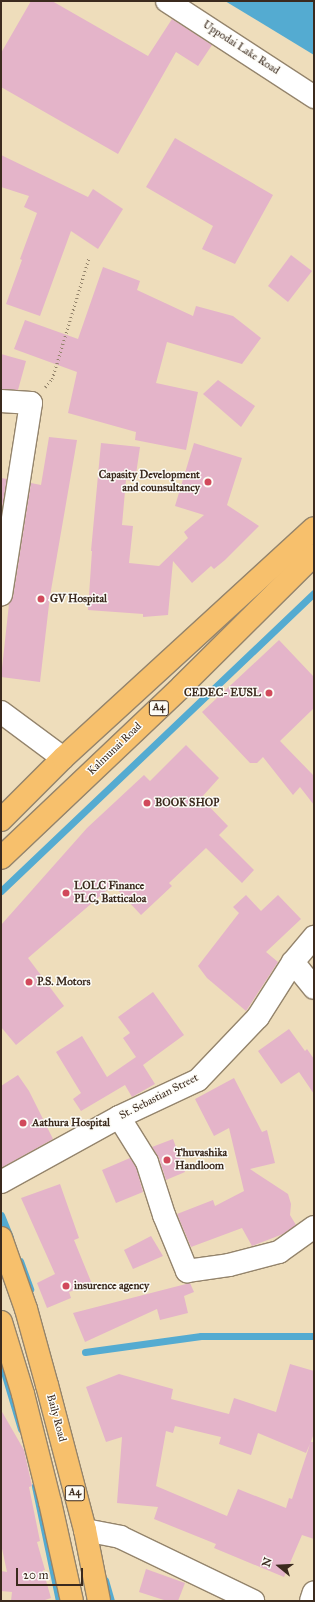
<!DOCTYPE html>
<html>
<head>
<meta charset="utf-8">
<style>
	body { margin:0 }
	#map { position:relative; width:315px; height:1602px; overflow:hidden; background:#edb; font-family:"IM FELL Great Primer",serif }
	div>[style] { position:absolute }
	.water>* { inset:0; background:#54abd1 }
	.stream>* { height:7px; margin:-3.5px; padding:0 3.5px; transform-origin:3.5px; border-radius:3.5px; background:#54abd1 }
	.building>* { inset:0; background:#e4b4c9 }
	.path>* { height:2.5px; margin-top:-1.25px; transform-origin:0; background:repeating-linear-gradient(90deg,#94846c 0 1px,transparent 0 4px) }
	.roads { filter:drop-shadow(1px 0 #94846c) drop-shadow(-1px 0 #94846c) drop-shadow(0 1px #94846c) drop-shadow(0 -1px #94846c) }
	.minor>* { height:22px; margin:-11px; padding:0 11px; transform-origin:11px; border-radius:11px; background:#fff }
	.highway>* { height:22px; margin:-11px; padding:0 11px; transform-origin:11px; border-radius:11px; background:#f7c06c }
	.dots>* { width:11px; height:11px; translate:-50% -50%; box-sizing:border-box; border:2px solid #fdfcf7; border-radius:50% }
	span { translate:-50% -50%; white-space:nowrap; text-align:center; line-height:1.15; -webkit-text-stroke:3px #fdfcf7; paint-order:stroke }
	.shield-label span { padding:1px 3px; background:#fdfcf7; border:1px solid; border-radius:3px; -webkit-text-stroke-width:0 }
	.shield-label { font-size:10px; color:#3b2a1e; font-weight:700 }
	.street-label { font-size:11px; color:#3b2a1e }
	.poi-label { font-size:11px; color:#3b2a1e; font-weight:700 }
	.right { translate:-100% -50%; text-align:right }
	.left { translate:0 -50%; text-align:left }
	.frame { position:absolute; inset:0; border:2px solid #3b2a1e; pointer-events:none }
	.north { position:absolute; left:259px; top:1546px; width:40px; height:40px; -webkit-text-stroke:3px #fdfcf7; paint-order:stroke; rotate:288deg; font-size:11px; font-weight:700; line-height:16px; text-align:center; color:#3b2a1e }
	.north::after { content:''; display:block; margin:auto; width:14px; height:18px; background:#3b2a1e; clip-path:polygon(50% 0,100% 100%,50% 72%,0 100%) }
	.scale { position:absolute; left:16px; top:1568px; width:67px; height:18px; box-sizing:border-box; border:2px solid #3b2a1e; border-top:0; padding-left:5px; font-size:12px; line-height:14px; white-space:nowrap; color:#3b2a1e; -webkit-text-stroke:3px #fdfcf7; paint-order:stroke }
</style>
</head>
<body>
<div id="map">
	<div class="water">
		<i style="clip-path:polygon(225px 1px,314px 1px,314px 55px)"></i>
	</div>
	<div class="stream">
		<i style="left:1px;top:891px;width:432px;rotate:-43.6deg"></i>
		<i style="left:1px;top:1215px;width:24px;rotate:68deg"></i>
		<i style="left:20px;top:1261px;width:30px;rotate:70deg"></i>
		<i style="left:85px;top:1352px;width:117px;rotate:-7.9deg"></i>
		<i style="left:201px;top:1336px;width:113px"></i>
		<i style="left:1px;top:1362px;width:70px;rotate:73.4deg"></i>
		<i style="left:35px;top:1486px;width:117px;rotate:78.2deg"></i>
		<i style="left:105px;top:1580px;width:22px;rotate:74deg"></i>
	</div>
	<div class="building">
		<i style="clip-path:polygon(31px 1px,52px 1px,148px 56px,172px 19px,212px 45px,198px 66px,176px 52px,118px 154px,1px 87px,1px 53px)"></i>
		<i style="clip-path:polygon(175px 138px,273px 195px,235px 264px,202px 249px,213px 226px,146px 187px)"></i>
		<i style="clip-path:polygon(1px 155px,88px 197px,93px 189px,123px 209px,98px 249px,71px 231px,40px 316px,6px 304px,22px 260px,20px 259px,37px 213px,24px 207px,29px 196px,1px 187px)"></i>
		<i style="clip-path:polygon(291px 255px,312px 271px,288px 302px,268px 286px)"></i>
		<i style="clip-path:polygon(103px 267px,140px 281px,137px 290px,193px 316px,196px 306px,233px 316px,261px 338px,242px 364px,167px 342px,156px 383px,198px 392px,186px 450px,135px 440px,136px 432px,68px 413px,77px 372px,14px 349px,25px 320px,78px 339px)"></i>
		<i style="clip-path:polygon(1px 354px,26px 361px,18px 390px,1px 389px)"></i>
		<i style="clip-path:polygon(218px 380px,255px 406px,241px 427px,203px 394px)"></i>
		<i style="clip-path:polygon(49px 437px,77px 440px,50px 596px,40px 682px,1px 677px,9px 604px,13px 597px,31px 483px,41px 485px)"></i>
		<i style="clip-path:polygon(101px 443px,140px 447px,135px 481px,126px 480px,122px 525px,133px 526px,129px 563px,159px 566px,188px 538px,184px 532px,204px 515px,175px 506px,194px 443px,242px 458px,227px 505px,259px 526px,225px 560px,214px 569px,211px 566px,192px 583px,173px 561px,168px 615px,143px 617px,143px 614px,88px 610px,92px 551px,91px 551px)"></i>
		<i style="clip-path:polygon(1px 478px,7px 479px,2px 508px,1px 508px)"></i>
		<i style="clip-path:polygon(279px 640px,314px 677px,314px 708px,280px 741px,314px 776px,314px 805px,300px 787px,293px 795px,263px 757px,257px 763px,250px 763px,202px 712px)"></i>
		<i style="clip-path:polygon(186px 745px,219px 778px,201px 798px,228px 826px,219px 835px,254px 870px,242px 883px,206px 848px,169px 883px,172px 886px,141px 915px,113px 885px,28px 958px,64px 1006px,16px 1045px,1px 1027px,1px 925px,87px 828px,144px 775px,150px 781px)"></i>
		<i style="clip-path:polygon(246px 895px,261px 911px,278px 895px,301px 919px,266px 952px,278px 962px,246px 1011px,207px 978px,198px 966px,239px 913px,233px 907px)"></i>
		<i style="clip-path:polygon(153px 992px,184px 1035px,143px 1065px,155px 1084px,132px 1097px,125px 1085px,81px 1111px,73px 1099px,81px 1093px,56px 1052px,82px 1036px,107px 1077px,136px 1057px,123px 1038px,130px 1033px,118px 1017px)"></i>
		<i style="clip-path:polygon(289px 1029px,305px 1051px,307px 1049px,314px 1059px,314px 1094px,299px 1072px,281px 1084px,258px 1051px)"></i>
		<i style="clip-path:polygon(18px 1075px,29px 1091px,53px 1139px,1px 1168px,1px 1086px)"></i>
		<i style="clip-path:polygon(234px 1078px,262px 1132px,267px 1130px,275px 1163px,250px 1169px,288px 1194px,291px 1204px,290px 1215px,296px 1225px,283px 1234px,252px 1246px,242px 1228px,191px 1247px,177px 1214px,213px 1200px,215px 1206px,244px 1191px,229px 1128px,214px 1136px,195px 1099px)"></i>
		<i style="clip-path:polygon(173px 1139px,185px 1172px,166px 1180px,159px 1158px,152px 1147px)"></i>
		<i style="clip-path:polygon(130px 1158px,136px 1167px,143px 1192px,116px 1203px,102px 1170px)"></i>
		<i style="clip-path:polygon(60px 1184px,79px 1238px,74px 1240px,92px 1284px,69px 1292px,71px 1298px,47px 1308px,37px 1283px,55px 1274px,21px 1198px)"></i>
		<i style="clip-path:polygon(151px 1236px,163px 1256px,133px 1269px,124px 1250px)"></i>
		<i style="clip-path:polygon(190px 1283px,194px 1292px,184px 1296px,188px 1313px,160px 1320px,157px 1309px,85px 1342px,73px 1313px)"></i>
		<i style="clip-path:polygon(evenodd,290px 1364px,314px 1371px,314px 1433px,311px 1442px,314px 1442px,314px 1539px,302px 1535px,284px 1577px,214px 1548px,216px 1544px,154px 1519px,158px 1507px,117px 1503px,122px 1437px,106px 1442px,86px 1387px,119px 1374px,173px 1389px,171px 1399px,229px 1414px,234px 1398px,276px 1412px,290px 1364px,175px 1426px,221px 1437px,219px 1444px,251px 1455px,258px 1433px,306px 1453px,310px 1444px,292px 1499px,289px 1498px,286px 1508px,238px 1489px,227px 1516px,156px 1486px,166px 1431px,173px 1433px,175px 1426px)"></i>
		<i style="clip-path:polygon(1px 1410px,24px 1450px,32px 1486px,29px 1487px,40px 1541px,37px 1542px,45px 1570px,43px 1570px,51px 1598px,42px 1601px,11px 1601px,12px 1592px,1px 1591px,1px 1571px,7px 1572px,1px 1544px)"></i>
		<i style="clip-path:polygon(146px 1569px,185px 1583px,178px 1601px,167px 1601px,139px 1592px)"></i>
	</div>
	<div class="path">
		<i style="left:45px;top:387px;width:11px;rotate:-49deg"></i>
		<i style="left:52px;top:379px;width:127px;rotate:-73.1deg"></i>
	</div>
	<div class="roads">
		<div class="minor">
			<i style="left:167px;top:1px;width:176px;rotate:33.1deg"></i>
			<i style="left:1px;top:401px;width:30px;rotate:4deg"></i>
			<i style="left:31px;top:403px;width:194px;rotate:98.9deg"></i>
			<i style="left:1px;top:712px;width:77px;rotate:36.6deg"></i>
			<i style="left:293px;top:962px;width:33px;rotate:51deg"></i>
			<i style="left:119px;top:1117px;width:53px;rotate:58.1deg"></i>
			<i style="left:147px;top:1162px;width:56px;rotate:72.2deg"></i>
			<i style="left:164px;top:1215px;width:61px;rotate:67.7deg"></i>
			<i style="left:187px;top:1271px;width:42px;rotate:-8.1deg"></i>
			<i style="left:229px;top:1265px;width:52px;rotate:-14.6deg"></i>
			<i style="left:279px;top:1252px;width:43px;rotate:-35.5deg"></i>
			<i style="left:1px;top:1182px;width:135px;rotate:-28.8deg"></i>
			<i style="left:119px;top:1117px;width:87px;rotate:-25.1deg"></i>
			<i style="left:198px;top:1080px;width:87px;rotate:-46.4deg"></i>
			<i style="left:258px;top:1017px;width:65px;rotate:-57.5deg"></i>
			<i style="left:293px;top:962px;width:33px;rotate:-50deg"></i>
			<i style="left:85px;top:1530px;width:36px;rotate:11deg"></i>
			<i style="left:120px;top:1537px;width:148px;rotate:25.7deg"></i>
			<i style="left:311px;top:1601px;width:9px;rotate:-72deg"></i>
		</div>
		<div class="highway">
			<i style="left:1px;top:820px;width:88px;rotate:-45deg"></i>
			<i style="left:63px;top:758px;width:340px;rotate:-42.5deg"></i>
			<i style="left:1px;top:858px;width:250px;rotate:-43.5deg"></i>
			<i style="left:182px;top:686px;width:186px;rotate:-44.8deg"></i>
			<i style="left:1px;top:1238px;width:75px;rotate:70.6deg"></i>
			<i style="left:26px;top:1309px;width:79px;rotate:74.6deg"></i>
			<i style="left:47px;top:1385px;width:150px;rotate:75.3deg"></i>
			<i style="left:85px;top:1530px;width:72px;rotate:78.8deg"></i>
			<i style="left:1px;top:1322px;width:75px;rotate:73deg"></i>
			<i style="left:23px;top:1394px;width:111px;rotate:76deg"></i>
			<i style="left:50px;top:1502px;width:101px;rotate:77.5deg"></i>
		</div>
	</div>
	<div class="dots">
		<i style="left:208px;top:482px;background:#d1495b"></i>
		<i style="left:41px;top:599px;background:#d1495b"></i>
		<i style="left:269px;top:693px;background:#d1495b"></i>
		<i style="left:147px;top:803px;background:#d1495b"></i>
		<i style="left:66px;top:893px;background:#d1495b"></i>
		<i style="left:29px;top:982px;background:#d1495b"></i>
		<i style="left:23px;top:1123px;background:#d1495b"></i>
		<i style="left:167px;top:1160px;background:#d1495b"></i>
		<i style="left:66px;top:1286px;background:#d1495b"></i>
	</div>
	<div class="shield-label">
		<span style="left:159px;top:708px">A4</span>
		<span style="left:75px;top:1493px">A4</span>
	</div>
	<div class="street-label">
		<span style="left:241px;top:48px;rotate:33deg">Uppodai Lake Road</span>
		<span style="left:115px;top:749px;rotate:-44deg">Kalmunai Road</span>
		<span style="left:159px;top:1097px;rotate:-27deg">St. Sebastian Street</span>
		<span style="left:56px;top:1418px;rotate:75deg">Baily Road</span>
	</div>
	<div class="poi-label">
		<span class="right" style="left:200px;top:482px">Capasity Development<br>and counsultancy</span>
		<span class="left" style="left:50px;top:599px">GV Hospital</span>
		<span class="right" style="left:261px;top:693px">CEDEC- EUSL</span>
		<span class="left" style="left:155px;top:803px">BOOK SHOP</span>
		<span class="left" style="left:74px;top:893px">LOLC Finance<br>PLC, Batticaloa</span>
		<span class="left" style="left:37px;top:982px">P.S. Motors</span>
		<span class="left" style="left:32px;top:1123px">Aathura Hospital</span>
		<span class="left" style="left:175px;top:1160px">Thuvashika<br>Handloom</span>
		<span class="left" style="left:74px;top:1286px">insurence agency</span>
	</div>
	<div class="frame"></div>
	<div class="north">N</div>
	<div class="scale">20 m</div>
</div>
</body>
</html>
